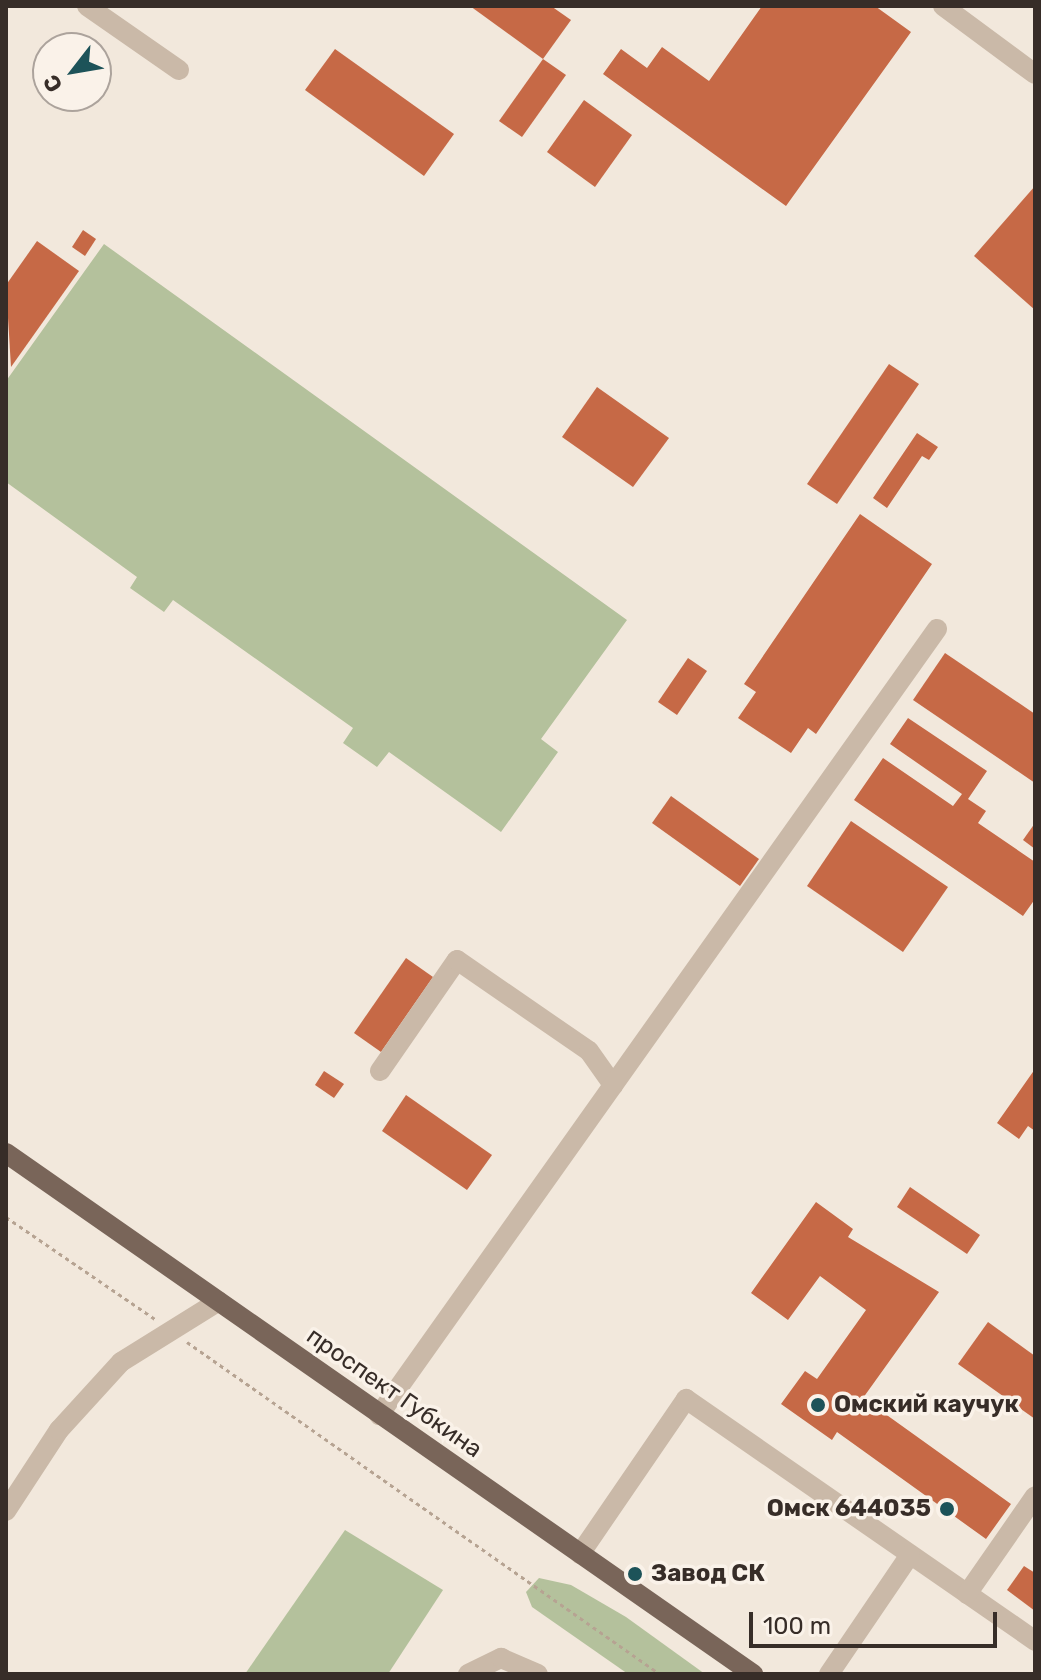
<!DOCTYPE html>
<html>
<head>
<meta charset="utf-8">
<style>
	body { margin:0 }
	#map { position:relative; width:1041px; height:1680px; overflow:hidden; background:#f2e8dc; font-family:Rubik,sans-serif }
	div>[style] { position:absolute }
	.green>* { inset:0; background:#b4c19c }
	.building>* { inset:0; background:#c66946 }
	.path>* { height:3px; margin-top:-1.5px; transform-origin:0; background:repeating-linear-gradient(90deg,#b6a392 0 4px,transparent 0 8px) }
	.minor>* { height:20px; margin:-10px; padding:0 10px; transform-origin:10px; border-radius:10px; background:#cab9a8 }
	.major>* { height:20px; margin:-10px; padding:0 10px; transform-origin:10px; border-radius:10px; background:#796559 }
	.dots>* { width:22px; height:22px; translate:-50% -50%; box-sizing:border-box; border:4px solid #faf2e9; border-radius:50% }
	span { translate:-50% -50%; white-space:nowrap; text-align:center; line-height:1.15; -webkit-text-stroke:7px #faf2e9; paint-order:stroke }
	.street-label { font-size:24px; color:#372d28 }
	.poi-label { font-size:24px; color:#372d28; font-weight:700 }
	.left { translate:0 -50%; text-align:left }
	.right { translate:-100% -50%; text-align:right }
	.frame { position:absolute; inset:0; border:8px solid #372d28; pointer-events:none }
	.north { position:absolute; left:32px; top:32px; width:80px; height:80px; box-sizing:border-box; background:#faf2e9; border:2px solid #aca39c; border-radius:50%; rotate:239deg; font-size:22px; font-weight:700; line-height:32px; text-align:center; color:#372d28 }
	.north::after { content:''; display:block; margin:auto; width:28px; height:36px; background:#1d5359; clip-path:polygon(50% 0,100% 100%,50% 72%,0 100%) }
	.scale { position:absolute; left:749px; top:1612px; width:248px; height:36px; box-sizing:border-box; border:4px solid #372d28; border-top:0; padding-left:10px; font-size:24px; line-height:28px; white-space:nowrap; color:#372d28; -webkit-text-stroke:6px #faf2e9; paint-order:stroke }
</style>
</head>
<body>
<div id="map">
	<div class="green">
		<i style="clip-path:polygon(104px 244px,627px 620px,541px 739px,558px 752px,501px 832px,389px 752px,377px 767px,343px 743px,353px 728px,173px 600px,164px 612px,130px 588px,137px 577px,6px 482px,6px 381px)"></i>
		<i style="clip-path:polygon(345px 1530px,443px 1590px,388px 1674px,245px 1674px)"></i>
		<i style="clip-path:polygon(539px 1578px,571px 1585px,626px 1617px,705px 1674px,628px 1674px,532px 1607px,526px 1592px)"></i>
	</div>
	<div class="building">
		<i style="clip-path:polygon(470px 6px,551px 6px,571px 20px,543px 59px)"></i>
		<i style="clip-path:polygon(762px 6px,875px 6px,911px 32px,786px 206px,603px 74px,621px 49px,647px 68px,662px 47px,709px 81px)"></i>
		<i style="clip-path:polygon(335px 49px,454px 134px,424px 176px,305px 90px)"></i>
		<i style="clip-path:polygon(543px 59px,566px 75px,522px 137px,499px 121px)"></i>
		<i style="clip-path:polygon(584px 100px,632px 135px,595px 187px,547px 152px)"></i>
		<i style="clip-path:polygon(1035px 186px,1035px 310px,974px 256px)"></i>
		<i style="clip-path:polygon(83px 230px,96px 239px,85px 256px,72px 247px)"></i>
		<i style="clip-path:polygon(37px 241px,79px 271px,11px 367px,6px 285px)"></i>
		<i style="clip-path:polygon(889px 364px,919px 384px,837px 504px,807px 484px)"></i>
		<i style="clip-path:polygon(597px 387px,669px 438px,633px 487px,562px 437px)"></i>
		<i style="clip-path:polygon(917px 433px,938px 447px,929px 460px,922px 456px,887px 508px,873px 498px)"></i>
		<i style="clip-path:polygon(860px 514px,932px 564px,816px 734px,808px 728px,791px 753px,738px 718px,756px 692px,744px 684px)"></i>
		<i style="clip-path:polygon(945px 653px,1035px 714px,1035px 783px,913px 700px)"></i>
		<i style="clip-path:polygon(688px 658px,707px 671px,677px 715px,658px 702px)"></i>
		<i style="clip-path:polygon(908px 718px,987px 771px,968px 799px,986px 811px,978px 823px,1035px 862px,1035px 899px,1023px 916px,854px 800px,883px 758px,953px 806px,962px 794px,890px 744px)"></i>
		<i style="clip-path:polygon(671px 796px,759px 859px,740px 886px,652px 823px)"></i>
		<i style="clip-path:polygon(851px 821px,948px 887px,903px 952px,807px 886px)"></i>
		<i style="clip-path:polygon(1035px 823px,1035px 849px,1023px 840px)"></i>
		<i style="clip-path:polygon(406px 958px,433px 977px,381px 1052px,354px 1033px)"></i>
		<i style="clip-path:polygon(1035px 1069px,1035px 1131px,1028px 1126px,1019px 1139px,997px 1123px)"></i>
		<i style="clip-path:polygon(324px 1071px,344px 1084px,334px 1098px,315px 1085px)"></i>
		<i style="clip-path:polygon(406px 1095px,492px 1155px,467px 1190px,382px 1131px)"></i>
		<i style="clip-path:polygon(910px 1187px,980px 1235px,967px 1254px,897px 1207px)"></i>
		<i style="clip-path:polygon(816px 1202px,853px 1229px,848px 1237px,939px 1292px,863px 1398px,1011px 1504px,986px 1539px,837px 1432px,832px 1440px,781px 1404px,805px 1371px,817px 1379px,866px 1310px,820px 1276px,788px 1320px,751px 1293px)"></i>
		<i style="clip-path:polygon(988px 1322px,1035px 1356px,1035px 1419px,958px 1364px)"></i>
		<i style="clip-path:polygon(1024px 1566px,1035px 1573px,1035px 1611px,1007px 1590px)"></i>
	</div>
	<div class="path">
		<i style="left:6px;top:1217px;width:181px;rotate:34.4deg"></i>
		<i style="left:187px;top:1342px;width:578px;rotate:35.07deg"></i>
	</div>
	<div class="minor">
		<i style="left:87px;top:6px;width:112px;rotate:34.8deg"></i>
		<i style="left:943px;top:6px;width:114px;rotate:36.5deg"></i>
		<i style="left:380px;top:1071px;width:135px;rotate:-55.3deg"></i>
		<i style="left:457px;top:960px;width:160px;rotate:34.6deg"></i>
		<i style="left:589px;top:1051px;width:42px;rotate:54.8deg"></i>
		<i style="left:379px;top:1415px;width:964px;rotate:-54.63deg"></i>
		<i style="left:6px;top:1511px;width:97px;rotate:-56.8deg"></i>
		<i style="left:59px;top:1430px;width:92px;rotate:-47.6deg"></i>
		<i style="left:121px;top:1362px;width:115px;rotate:-31.9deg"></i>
		<i style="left:580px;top:1554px;width:188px;rotate:-55.6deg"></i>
		<i style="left:686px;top:1399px;width:425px;rotate:34.7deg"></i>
		<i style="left:967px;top:1594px;width:119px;rotate:-55.2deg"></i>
		<i style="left:468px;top:1674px;width:37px;rotate:-26deg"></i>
		<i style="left:501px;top:1658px;width:40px;rotate:23.4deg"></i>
		<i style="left:829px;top:1674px;width:144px;rotate:-55.8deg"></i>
	</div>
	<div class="major">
		<i style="left:6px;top:1153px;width:911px;rotate:34.89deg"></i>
	</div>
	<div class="dots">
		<i style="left:818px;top:1405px;background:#1d5359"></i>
		<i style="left:947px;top:1509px;background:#1d5359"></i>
		<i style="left:635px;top:1574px;background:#1d5359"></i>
	</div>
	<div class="street-label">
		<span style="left:394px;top:1393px;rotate:35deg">проспект Губкина</span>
	</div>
	<div class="poi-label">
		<span class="left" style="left:834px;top:1405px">Омский каучук</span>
		<span class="right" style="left:931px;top:1509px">Омск 644035</span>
		<span class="left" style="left:651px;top:1574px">Завод СК</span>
	</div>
	<div class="frame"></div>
	<div class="north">С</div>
	<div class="scale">100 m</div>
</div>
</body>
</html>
